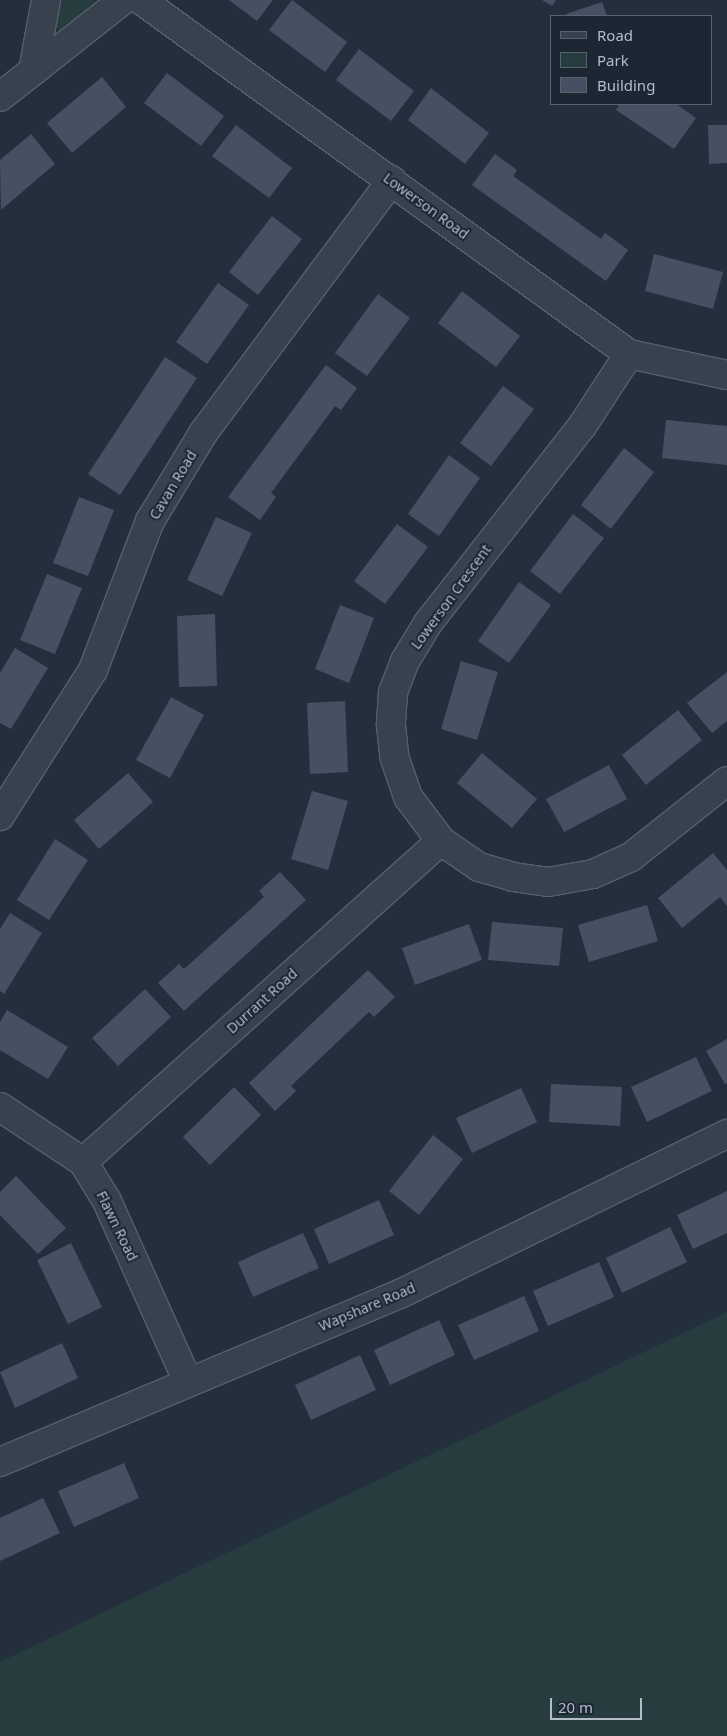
<!DOCTYPE html>
<html>
<head>
<meta charset="utf-8">
<style>
	body { margin:0 }
	#map { position:relative; width:727px; height:1736px; overflow:hidden; background:#242f3e; font-family:"Noto Sans",sans-serif }
	div>[style] { position:absolute }
	.green>* { inset:0; background:#263c3f }
	.building>* { inset:0; background:#455162 }
	.roads { filter:drop-shadow(1px 0 #565f6c) drop-shadow(-1px 0 #565f6c) drop-shadow(0 1px #565f6c) drop-shadow(0 -1px #565f6c) }
	.minor>* { height:28px; margin:-14px; padding:0 14px; transform-origin:14px; border-radius:14px; background:#38414e }
	span { translate:-50% -50%; white-space:nowrap; text-align:center; line-height:1.15; -webkit-text-stroke:4px #1d2633; paint-order:stroke }
	.street-label { font-size:14px; color:#b4bcc9 }
	.legend { position:absolute; left:550px; top:15px; width:162px; height:90px; box-sizing:border-box; background:#1d2633; border:1px solid #59626f; margin:0; padding:6px 9px; list-style:none; font-size:15px; color:#b4bcc9 }
	.legend li { display:flex; align-items:center; gap:10px; height:25px }
	.legend b { width:25px; border:1px solid #59626f }
	.scale { position:absolute; left:550px; top:1698px; width:92px; height:22px; box-sizing:border-box; border:2px solid #b4bcc9; border-top:0; padding-left:6px; font-size:15px; line-height:18px; white-space:nowrap; color:#b4bcc9; -webkit-text-stroke:4px #1d2633; paint-order:stroke }
</style>
</head>
<body>
<div id="map">
	<div class="green">
		<i style="clip-path:polygon(59px 0,95px 0,64px 32px,56px 29px,54px 26px)"></i>
		<i style="clip-path:polygon(727px 1312px,727px 1736px,0 1736px,0 1662px)"></i>
	</div>
	<div class="building">
		<i style="clip-path:polygon(229px 0,273px 0,257px 21px)"></i>
		<i style="clip-path:polygon(292px 0,347px 42px,325px 72px,269px 30px)"></i>
		<i style="clip-path:polygon(542px 0,556px 0,552px 6px)"></i>
		<i style="clip-path:polygon(602px 2px,607px 16px,567px 16px,566px 14px)"></i>
		<i style="clip-path:polygon(359px 49px,414px 91px,391px 121px,336px 80px)"></i>
		<i style="clip-path:polygon(167px 73px,224px 116px,201px 146px,144px 103px)"></i>
		<i style="clip-path:polygon(102px 77px,126px 107px,72px 153px,47px 123px)"></i>
		<i style="clip-path:polygon(431px 88px,489px 133px,465px 164px,408px 120px)"></i>
		<i style="clip-path:polygon(620px 104px,676px 104px,696px 118px,674px 149px,616px 110px)"></i>
		<i style="clip-path:polygon(236px 125px,292px 168px,269px 198px,212px 156px)"></i>
		<i style="clip-path:polygon(708px 125px,727px 125px,727px 163px,709px 164px)"></i>
		<i style="clip-path:polygon(31px 134px,55px 164px,1px 210px,0 160px)"></i>
		<i style="clip-path:polygon(495px 154px,517px 170px,513px 176px,601px 239px,605px 233px,628px 250px,606px 281px,472px 185px)"></i>
		<i style="clip-path:polygon(272px 216px,302px 239px,258px 295px,229px 272px)"></i>
		<i style="clip-path:polygon(654px 254px,723px 272px,713px 309px,645px 291px)"></i>
		<i style="clip-path:polygon(218px 283px,249px 305px,207px 364px,176px 342px)"></i>
		<i style="clip-path:polygon(462px 291px,520px 336px,496px 367px,438px 323px)"></i>
		<i style="clip-path:polygon(378px 294px,410px 318px,367px 376px,335px 353px)"></i>
		<i style="clip-path:polygon(165px 357px,197px 378px,120px 495px,88px 474px)"></i>
		<i style="clip-path:polygon(326px 365px,357px 388px,341px 410px,335px 406px,271px 493px,276px 497px,260px 520px,228px 497px)"></i>
		<i style="clip-path:polygon(503px 386px,534px 409px,491px 466px,460px 443px)"></i>
		<i style="clip-path:polygon(666px 420px,727px 426px,727px 465px,662px 458px)"></i>
		<i style="clip-path:polygon(624px 448px,654px 472px,611px 529px,581px 505px)"></i>
		<i style="clip-path:polygon(449px 455px,480px 478px,439px 536px,408px 514px)"></i>
		<i style="clip-path:polygon(79px 497px,114px 510px,88px 576px,53px 563px)"></i>
		<i style="clip-path:polygon(573px 514px,604px 538px,560px 594px,530px 571px)"></i>
		<i style="clip-path:polygon(216px 517px,252px 533px,222px 596px,187px 580px)"></i>
		<i style="clip-path:polygon(397px 524px,428px 547px,385px 604px,354px 581px)"></i>
		<i style="clip-path:polygon(47px 574px,82px 588px,55px 654px,20px 640px)"></i>
		<i style="clip-path:polygon(519px 582px,551px 605px,509px 663px,478px 641px)"></i>
		<i style="clip-path:polygon(340px 605px,374px 618px,349px 683px,315px 669px)"></i>
		<i style="clip-path:polygon(215px 614px,217px 686px,179px 687px,177px 616px)"></i>
		<i style="clip-path:polygon(15px 648px,48px 668px,11px 729px,0 723px,0 673px)"></i>
		<i style="clip-path:polygon(461px 661px,498px 672px,477px 740px,441px 729px)"></i>
		<i style="clip-path:polygon(727px 672px,727px 721px,712px 733px,687px 703px)"></i>
		<i style="clip-path:polygon(171px 697px,204px 715px,170px 778px,136px 760px)"></i>
		<i style="clip-path:polygon(345px 701px,348px 772px,310px 774px,307px 703px)"></i>
		<i style="clip-path:polygon(678px 710px,702px 740px,646px 785px,622px 755px)"></i>
		<i style="clip-path:polygon(482px 753px,537px 799px,512px 828px,457px 783px)"></i>
		<i style="clip-path:polygon(609px 765px,627px 799px,564px 832px,546px 799px)"></i>
		<i style="clip-path:polygon(128px 773px,153px 802px,99px 849px,74px 820px)"></i>
		<i style="clip-path:polygon(312px 791px,348px 801px,328px 870px,291px 859px)"></i>
		<i style="clip-path:polygon(55px 839px,88px 860px,49px 920px,17px 900px)"></i>
		<i style="clip-path:polygon(713px 853px,727px 870px,727px 906px,720px 897px,682px 928px,658px 898px)"></i>
		<i style="clip-path:polygon(280px 872px,306px 900px,184px 1011px,158px 983px,179px 964px,184px 969px,264px 897px,259px 891px)"></i>
		<i style="clip-path:polygon(647px 905px,658px 941px,589px 962px,578px 925px)"></i>
		<i style="clip-path:polygon(10px 913px,42px 933px,4px 994px,0 991px,0 929px)"></i>
		<i style="clip-path:polygon(492px 922px,563px 928px,559px 966px,488px 960px)"></i>
		<i style="clip-path:polygon(469px 924px,482px 960px,415px 985px,402px 948px)"></i>
		<i style="clip-path:polygon(368px 970px,395px 997px,374px 1017px,369px 1012px,291px 1086px,296px 1091px,275px 1111px,249px 1083px)"></i>
		<i style="clip-path:polygon(145px 989px,171px 1017px,118px 1066px,92px 1038px)"></i>
		<i style="clip-path:polygon(7px 1010px,68px 1047px,48px 1079px,0 1050px,0 1022px)"></i>
		<i style="clip-path:polygon(727px 1039px,727px 1083px,725px 1084px,706px 1051px)"></i>
		<i style="clip-path:polygon(696px 1057px,712px 1091px,647px 1122px,631px 1087px)"></i>
		<i style="clip-path:polygon(551px 1084px,622px 1087px,620px 1126px,549px 1122px)"></i>
		<i style="clip-path:polygon(234px 1087px,261px 1115px,210px 1165px,183px 1137px)"></i>
		<i style="clip-path:polygon(521px 1088px,537px 1122px,472px 1153px,456px 1118px)"></i>
		<i style="clip-path:polygon(433px 1135px,463px 1159px,419px 1215px,389px 1191px)"></i>
		<i style="clip-path:polygon(16px 1176px,66px 1228px,38px 1254px,0 1215px,0 1192px)"></i>
		<i style="clip-path:polygon(727px 1191px,727px 1233px,693px 1249px,677px 1215px)"></i>
		<i style="clip-path:polygon(379px 1200px,394px 1235px,329px 1264px,314px 1229px)"></i>
		<i style="clip-path:polygon(670px 1227px,687px 1262px,622px 1293px,606px 1258px)"></i>
		<i style="clip-path:polygon(303px 1233px,319px 1268px,253px 1297px,238px 1262px)"></i>
		<i style="clip-path:polygon(71px 1243px,102px 1307px,68px 1324px,37px 1260px)"></i>
		<i style="clip-path:polygon(599px 1262px,614px 1297px,548px 1326px,533px 1291px)"></i>
		<i style="clip-path:polygon(524px 1296px,539px 1331px,474px 1360px,458px 1325px)"></i>
		<i style="clip-path:polygon(439px 1320px,455px 1355px,390px 1385px,374px 1350px)"></i>
		<i style="clip-path:polygon(62px 1343px,78px 1378px,15px 1408px,0 1372px)"></i>
		<i style="clip-path:polygon(360px 1355px,376px 1390px,311px 1420px,295px 1385px)"></i>
		<i style="clip-path:polygon(124px 1463px,139px 1498px,74px 1527px,58px 1491px)"></i>
		<i style="clip-path:polygon(43px 1498px,60px 1533px,0 1561px,0 1518px)"></i>
	</div>
	<div class="roads">
		<div class="minor">
			<i style="left:141px;top:0;width:603px;rotate:35.96deg"></i>
			<i style="left:629px;top:354px;width:100px;rotate:12.1deg"></i>
			<i style="left:33px;top:71px;width:115px;rotate:-38.3deg"></i>
			<i style="left:0;top:97px;width:42px;rotate:-38.2deg"></i>
			<i style="left:33px;top:71px;width:72px;rotate:-79.6deg"></i>
			<i style="left:629px;top:354px;width:86px;rotate:123.1deg"></i>
			<i style="left:582px;top:426px;width:250px;rotate:128deg"></i>
			<i style="left:428px;top:623px;width:44px;rotate:121.2deg"></i>
			<i style="left:405px;top:661px;width:34px;rotate:111deg"></i>
			<i style="left:393px;top:693px;width:32px;rotate:94deg"></i>
			<i style="left:391px;top:725px;width:31px;rotate:84deg"></i>
			<i style="left:394px;top:756px;width:43px;rotate:71.1deg"></i>
			<i style="left:408px;top:797px;width:55px;rotate:53.1deg"></i>
			<i style="left:441px;top:841px;width:46px;rotate:34.4deg"></i>
			<i style="left:479px;top:867px;width:35px;rotate:16deg"></i>
			<i style="left:513px;top:877px;width:35px;rotate:8deg"></i>
			<i style="left:548px;top:882px;width:46px;rotate:-10.1deg"></i>
			<i style="left:593px;top:874px;width:42px;rotate:-24.1deg"></i>
			<i style="left:631px;top:857px;width:122px;rotate:-38.4deg"></i>
			<i style="left:0;top:816px;width:173px;rotate:-57.5deg"></i>
			<i style="left:93px;top:670px;width:160px;rotate:-69.1deg"></i>
			<i style="left:150px;top:521px;width:104px;rotate:-58.8deg"></i>
			<i style="left:204px;top:432px;width:314px;rotate:-53.3deg"></i>
			<i style="left:0;top:1107px;width:100px;rotate:33.5deg"></i>
			<i style="left:83px;top:1162px;width:46px;rotate:58.4deg"></i>
			<i style="left:107px;top:1201px;width:198px;rotate:65.9deg"></i>
			<i style="left:83px;top:1162px;width:481px;rotate:-41.9deg"></i>
			<i style="left:0;top:1462px;width:434px;rotate:-22.8deg"></i>
			<i style="left:400px;top:1294px;width:364px;rotate:-26.1deg"></i>
		</div>
	</div>
	<div class="street-label">
		<span style="left:426px;top:206px;rotate:36deg">Lowerson Road</span>
		<span style="left:173px;top:485px;rotate:-59deg">Cavan Road</span>
		<span style="left:451px;top:597px;rotate:-54deg">Lowerson Crescent</span>
		<span style="left:262px;top:1001px;rotate:-42deg">Durrant Road</span>
		<span style="left:117px;top:1226px;rotate:64deg">Flawn Road</span>
		<span style="left:367px;top:1307px;rotate:-23deg">Wapshare Road</span>
	</div>
	<ul class="legend">
	<li><b style="height:6px;background:#38414e"></b>Road</li>
	<li><b style="height:14px;background:#263c3f"></b>Park</li>
	<li><b style="height:14px;background:#455162"></b>Building</li>
	</ul>
	<div class="scale">20 m</div>
</div>
</body>
</html>
